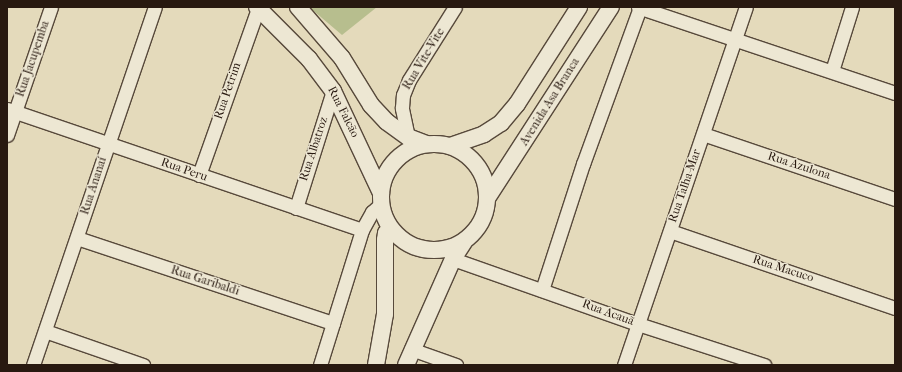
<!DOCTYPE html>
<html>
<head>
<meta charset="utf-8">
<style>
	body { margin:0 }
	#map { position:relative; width:902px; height:372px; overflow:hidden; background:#e4dabb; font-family:"IM FELL French Canon",serif }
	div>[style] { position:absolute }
	.green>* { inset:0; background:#b7be8e }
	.roads { filter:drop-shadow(1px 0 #57493b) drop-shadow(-1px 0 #57493b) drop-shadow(0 1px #57493b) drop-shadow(0 -1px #57493b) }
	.minor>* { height:13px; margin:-6.5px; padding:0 6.5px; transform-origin:6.5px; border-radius:6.5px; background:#ede7d3 }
	.tertiary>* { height:16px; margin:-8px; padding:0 8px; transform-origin:8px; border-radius:8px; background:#ede7d3 }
	.tertiary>.ring { margin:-8px; padding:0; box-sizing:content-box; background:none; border:16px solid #ede7d3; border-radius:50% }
	span { translate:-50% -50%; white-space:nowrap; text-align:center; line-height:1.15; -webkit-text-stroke:3px #ede7d3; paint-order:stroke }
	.street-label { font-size:12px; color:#281910 }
	.frame { position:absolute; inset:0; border:8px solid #281910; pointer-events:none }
</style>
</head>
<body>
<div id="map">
	<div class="green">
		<i style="clip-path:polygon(309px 7px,377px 7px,342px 35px)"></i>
	</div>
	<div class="roads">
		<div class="minor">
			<i style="left:638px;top:7px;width:271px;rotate:18.5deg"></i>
			<i style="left:832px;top:71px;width:67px;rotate:-72.6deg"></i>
			<i style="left:7px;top:109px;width:375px;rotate:18.8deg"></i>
			<i style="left:703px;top:134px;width:203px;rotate:18.7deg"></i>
			<i style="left:7px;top:135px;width:135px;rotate:-71deg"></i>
			<i style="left:408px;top:137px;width:30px;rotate:-102deg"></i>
			<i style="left:402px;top:108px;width:13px;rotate:-86deg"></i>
			<i style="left:403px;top:95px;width:16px;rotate:-68deg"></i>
			<i style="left:409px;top:80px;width:86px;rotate:-57.8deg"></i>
			<i style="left:199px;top:175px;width:177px;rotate:-70.5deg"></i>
			<i style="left:296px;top:208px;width:123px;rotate:-72.5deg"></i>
			<i style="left:670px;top:231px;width:238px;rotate:18.9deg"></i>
			<i style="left:77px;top:238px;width:270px;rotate:18.4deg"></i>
			<i style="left:453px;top:259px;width:196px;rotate:19.4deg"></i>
			<i style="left:638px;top:324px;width:133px;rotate:18deg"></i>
			<i style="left:542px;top:290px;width:133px;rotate:-72deg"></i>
			<i style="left:583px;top:164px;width:167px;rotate:-70deg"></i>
			<i style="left:45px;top:331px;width:104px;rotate:19.1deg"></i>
			<i style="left:411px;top:349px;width:48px;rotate:19.6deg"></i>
			<i style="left:33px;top:365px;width:378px;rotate:-71.2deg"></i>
			<i style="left:320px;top:365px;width:141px;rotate:-72.7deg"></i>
			<i style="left:362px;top:230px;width:21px;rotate:-61deg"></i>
			<i style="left:372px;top:212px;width:12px;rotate:-42deg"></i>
			<i style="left:624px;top:365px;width:378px;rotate:-71.2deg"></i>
		</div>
		<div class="tertiary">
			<i style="left:257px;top:7px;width:74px;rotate:45deg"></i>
			<i style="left:309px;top:59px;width:40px;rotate:53deg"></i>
			<i style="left:333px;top:91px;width:113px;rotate:64.8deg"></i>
			<i style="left:298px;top:7px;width:67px;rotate:49.2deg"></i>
			<i style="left:342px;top:58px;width:55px;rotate:58.3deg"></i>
			<i style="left:371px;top:105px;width:23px;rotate:47deg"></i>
			<i style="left:387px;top:122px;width:26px;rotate:36deg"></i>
			<i style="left:408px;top:137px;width:19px;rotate:21deg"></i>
			<i class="ring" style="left:381px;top:144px;width:90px;height:90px"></i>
			<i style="left:450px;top:146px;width:36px;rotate:-19deg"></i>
			<i style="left:484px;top:134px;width:20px;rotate:-33deg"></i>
			<i style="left:501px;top:123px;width:25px;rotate:-50deg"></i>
			<i style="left:517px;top:104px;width:115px;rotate:-57.4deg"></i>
			<i style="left:488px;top:197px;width:226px;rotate:-57.1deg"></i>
			<i style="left:376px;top:365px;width:52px;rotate:-80deg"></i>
			<i style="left:385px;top:314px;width:74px;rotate:-90deg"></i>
			<i style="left:385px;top:240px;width:7px;rotate:-82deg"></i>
			<i style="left:386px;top:233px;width:6px;rotate:-39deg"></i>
			<i style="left:406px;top:365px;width:116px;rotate:-66.1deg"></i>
			<i style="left:453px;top:259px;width:20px;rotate:-57deg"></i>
		</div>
	</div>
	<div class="street-label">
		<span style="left:33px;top:59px;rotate:-71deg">Rua Jacupemba</span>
		<span style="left:424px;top:59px;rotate:-59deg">Rua Vite-Vite</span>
		<span style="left:228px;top:91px;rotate:-71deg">Rua Petrim</span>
		<span style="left:550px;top:102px;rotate:-58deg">Avenida Asa Branca</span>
		<span style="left:343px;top:112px;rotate:63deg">Rua Falcão</span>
		<span style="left:314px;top:149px;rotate:-72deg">Rua Albatroz</span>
		<span style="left:799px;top:166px;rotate:18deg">Rua Azulona</span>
		<span style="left:184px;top:170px;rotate:19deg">Rua Peru</span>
		<span style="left:94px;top:186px;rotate:-72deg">Rua Ananaí</span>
		<span style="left:685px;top:186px;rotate:-71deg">Rua Talha-Mar</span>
		<span style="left:783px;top:269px;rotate:18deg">Rua Macuco</span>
		<span style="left:205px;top:281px;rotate:18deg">Rua Garibaldi</span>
		<span style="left:608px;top:313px;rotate:20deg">Rua Acauã</span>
	</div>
	<div class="frame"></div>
</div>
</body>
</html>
